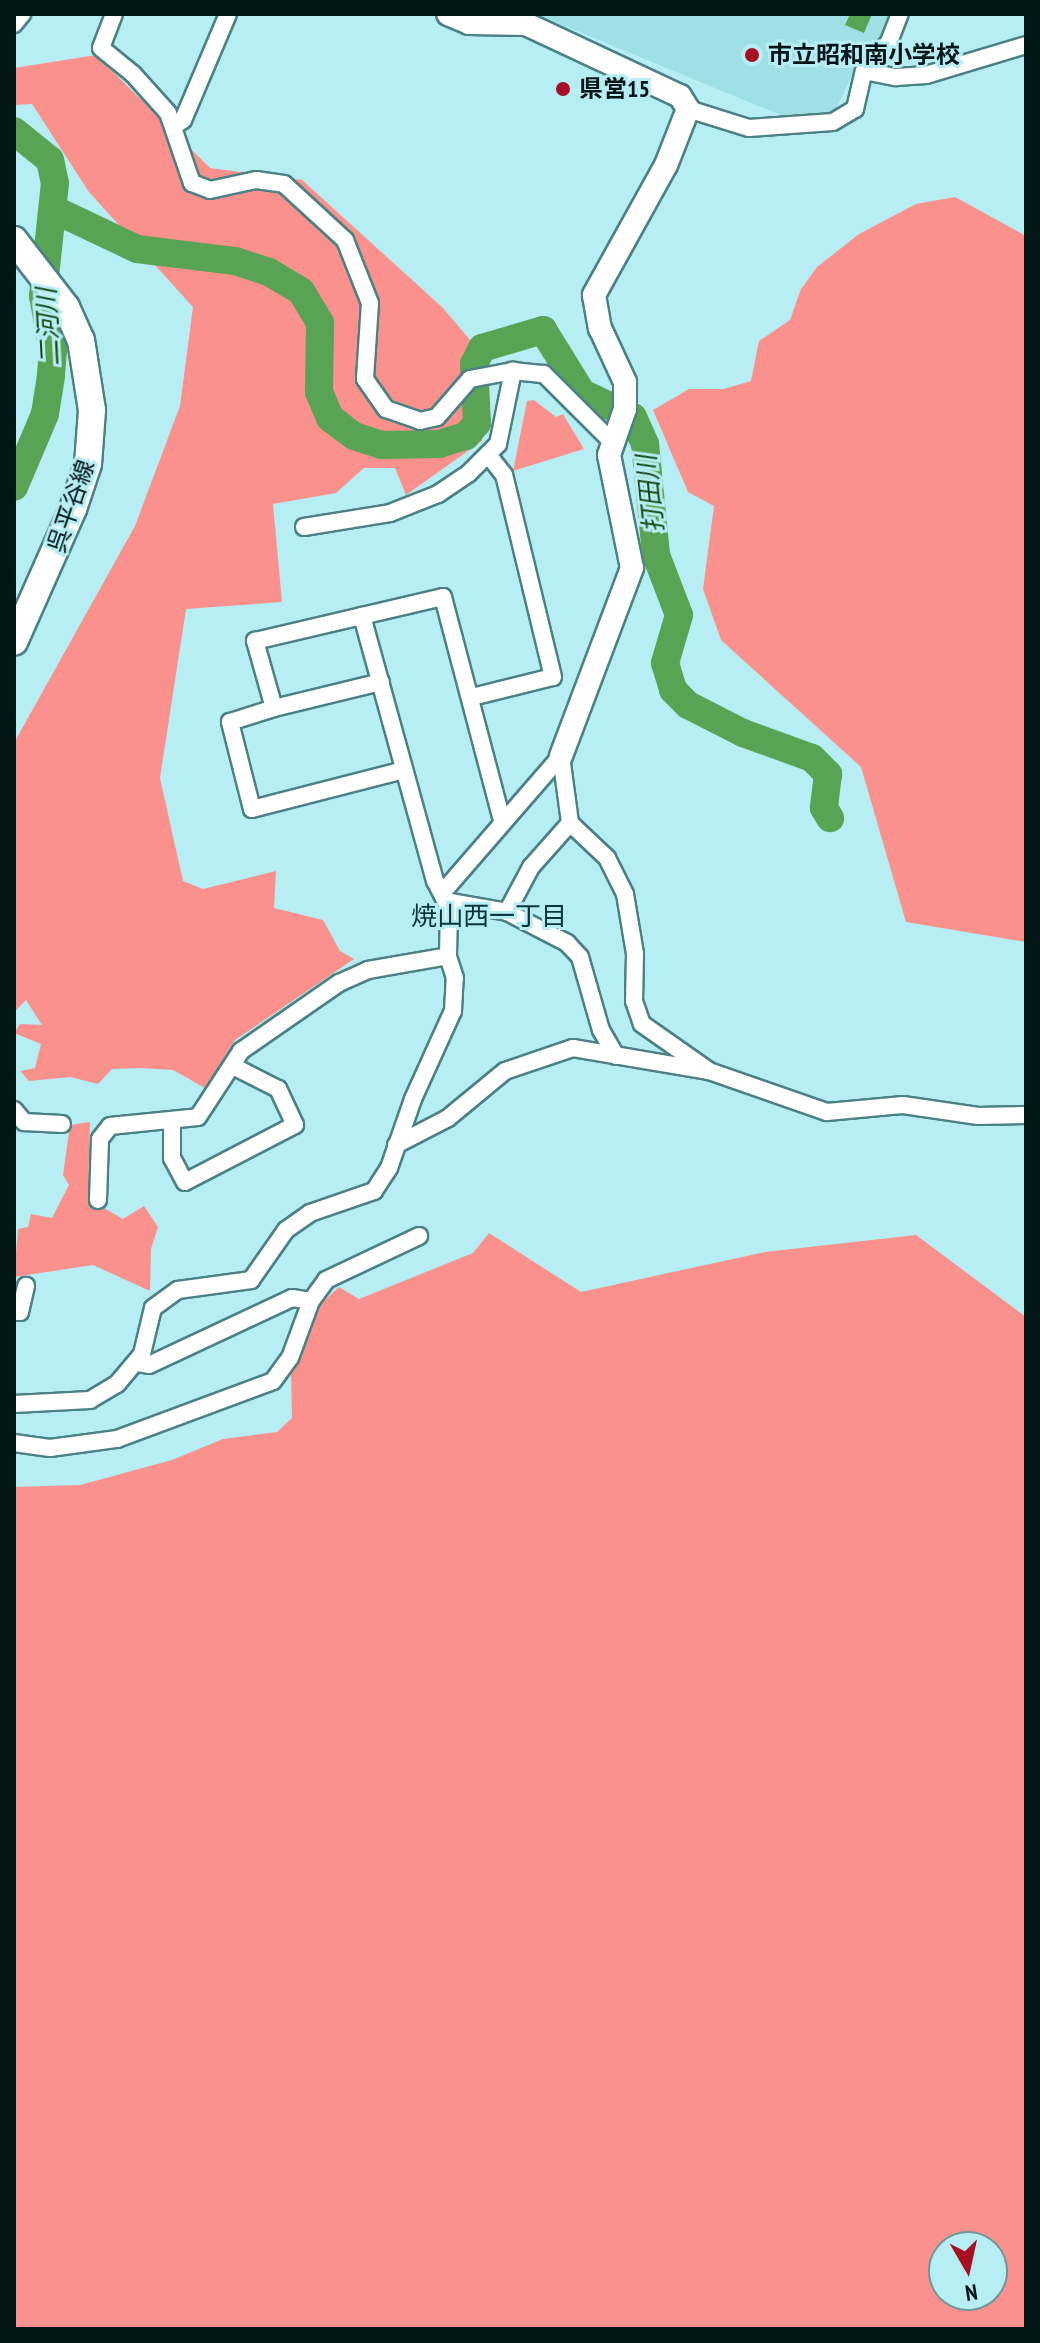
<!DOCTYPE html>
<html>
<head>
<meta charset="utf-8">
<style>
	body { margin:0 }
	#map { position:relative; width:1040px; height:2343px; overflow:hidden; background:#b6eef3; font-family:"PT Sans Narrow","Noto Sans JP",sans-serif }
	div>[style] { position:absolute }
	.built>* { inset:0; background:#9fe0e6 }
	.green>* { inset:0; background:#fb918d }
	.water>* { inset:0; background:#59a355 }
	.river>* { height:28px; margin:-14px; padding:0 14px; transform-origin:14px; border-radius:14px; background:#59a355 }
	.roads { filter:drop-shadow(2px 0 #4b8185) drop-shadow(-2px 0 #4b8185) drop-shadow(0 2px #4b8185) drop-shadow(0 -2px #4b8185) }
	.minor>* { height:16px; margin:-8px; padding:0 8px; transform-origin:8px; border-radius:8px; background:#fff }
	.tertiary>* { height:22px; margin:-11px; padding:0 11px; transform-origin:11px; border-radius:11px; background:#fff }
	.primary>* { height:26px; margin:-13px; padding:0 13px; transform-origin:13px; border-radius:13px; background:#fff }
	.dots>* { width:22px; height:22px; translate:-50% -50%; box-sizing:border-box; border:4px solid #b6eef3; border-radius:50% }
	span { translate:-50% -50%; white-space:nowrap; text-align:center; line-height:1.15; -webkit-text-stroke:6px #b6eef3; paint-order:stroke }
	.poi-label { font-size:24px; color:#011416; font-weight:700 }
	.left { translate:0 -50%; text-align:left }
	.street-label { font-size:24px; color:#011416 }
	.water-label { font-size:26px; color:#154814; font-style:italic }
	.neighbourhood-label { font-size:26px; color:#083437 }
	.frame { position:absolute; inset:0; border:16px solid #011416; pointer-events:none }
	.north { position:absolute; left:928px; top:2231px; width:80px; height:80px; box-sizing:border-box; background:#b6eef3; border:2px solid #6e979b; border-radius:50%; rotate:171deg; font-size:22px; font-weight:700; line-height:32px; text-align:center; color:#011416 }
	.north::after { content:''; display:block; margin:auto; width:28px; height:36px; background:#a70f24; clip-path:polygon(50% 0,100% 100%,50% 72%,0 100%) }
</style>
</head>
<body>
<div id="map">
	<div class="built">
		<i style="clip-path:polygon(536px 14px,892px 14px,885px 39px,854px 71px,834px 113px,795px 121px)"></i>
	</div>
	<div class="green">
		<i style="clip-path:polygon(96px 55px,210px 168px,302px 180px,443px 308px,476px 347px,482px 441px,406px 495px,395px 468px,364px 468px,336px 493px,273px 504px,282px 602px,186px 609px,160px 778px,183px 881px,203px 889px,276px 871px,274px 908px,323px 920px,340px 951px,354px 959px,235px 1040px,205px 1088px,173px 1070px,140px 1068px,112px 1069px,98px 1084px,70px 1077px,29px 1081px,20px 1071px,35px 1068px,41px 1044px,14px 1033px,20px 1024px,42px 1025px,26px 1000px,14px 1012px,14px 743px,135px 526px,180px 406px,193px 307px,89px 192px,32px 104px,14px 105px,14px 68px)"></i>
		<i style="clip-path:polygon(955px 197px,1026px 236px,1026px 942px,906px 922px,861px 767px,721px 640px,703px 589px,714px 506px,688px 492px,653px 410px,689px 389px,724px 389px,751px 381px,759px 341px,790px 320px,801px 289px,817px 267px,859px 234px,916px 204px)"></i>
		<i style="clip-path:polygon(534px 400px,556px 417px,563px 414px,584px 449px,513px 471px,527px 401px)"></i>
		<i style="clip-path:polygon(90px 1122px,88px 1199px,123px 1219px,144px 1206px,158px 1227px,151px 1249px,150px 1291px,93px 1265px,14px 1277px,18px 1229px,28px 1227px,31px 1214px,52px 1218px,69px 1185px,63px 1175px,70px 1125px)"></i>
		<i style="clip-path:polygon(evenodd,489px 1233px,581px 1292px,765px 1252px,916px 1235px,1026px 1317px,1026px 2329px,14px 2329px,14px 1487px,80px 1485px,172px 1460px,223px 1439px,277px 1432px,292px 1418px,291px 1370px,315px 1309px,339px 1287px,359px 1299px,473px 1253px,489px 1233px,944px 2247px,992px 2247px,992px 2295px,944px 2295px,944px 2247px)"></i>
	</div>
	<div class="water">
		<i style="clip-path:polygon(850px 14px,872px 14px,864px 33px,845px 25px)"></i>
	</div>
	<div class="river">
		<i style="left:14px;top:131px;width:46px;rotate:38.9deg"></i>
		<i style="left:50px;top:160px;width:24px;rotate:78deg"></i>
		<i style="left:55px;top:183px;width:114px;rotate:96.1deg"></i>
		<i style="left:43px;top:296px;width:56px;rotate:79.7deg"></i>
		<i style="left:53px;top:351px;width:25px;rotate:95deg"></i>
		<i style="left:51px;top:376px;width:38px;rotate:99deg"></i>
		<i style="left:45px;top:414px;width:79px;rotate:113deg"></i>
		<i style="left:55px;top:210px;width:91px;rotate:25.4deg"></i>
		<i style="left:137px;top:249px;width:99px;rotate:7deg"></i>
		<i style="left:235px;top:261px;width:36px;rotate:18deg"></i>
		<i style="left:269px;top:272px;width:37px;rotate:31deg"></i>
		<i style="left:301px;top:291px;width:37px;rotate:59deg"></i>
		<i style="left:320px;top:323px;width:69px;rotate:90.8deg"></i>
		<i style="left:319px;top:392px;width:28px;rotate:67deg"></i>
		<i style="left:330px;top:418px;width:30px;rotate:37deg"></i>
		<i style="left:354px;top:436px;width:28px;rotate:18deg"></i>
		<i style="left:381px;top:445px;width:58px;rotate:-1deg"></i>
		<i style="left:439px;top:444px;width:28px;rotate:-17deg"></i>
		<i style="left:466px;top:436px;width:17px;rotate:-50deg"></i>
		<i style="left:477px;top:423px;width:59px;rotate:-92.9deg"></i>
		<i style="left:474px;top:364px;width:18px;rotate:-63deg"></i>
		<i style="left:482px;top:348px;width:64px;rotate:-16.4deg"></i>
		<i style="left:543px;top:330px;width:74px;rotate:58.2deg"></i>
		<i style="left:582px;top:393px;width:56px;rotate:25.2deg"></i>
		<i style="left:633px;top:417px;width:30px;rotate:66deg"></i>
		<i style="left:645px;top:444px;width:112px;rotate:84.3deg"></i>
		<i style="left:656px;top:555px;width:64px;rotate:69deg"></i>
		<i style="left:679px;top:615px;width:50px;rotate:106.3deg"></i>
		<i style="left:665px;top:663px;width:28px;rotate:73deg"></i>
		<i style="left:673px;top:690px;width:21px;rotate:45deg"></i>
		<i style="left:688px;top:705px;width:62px;rotate:27deg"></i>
		<i style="left:743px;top:733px;width:73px;rotate:19.9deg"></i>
		<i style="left:812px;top:758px;width:23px;rotate:45deg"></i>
		<i style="left:828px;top:774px;width:34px;rotate:97deg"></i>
		<i style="left:824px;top:808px;width:12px;rotate:59deg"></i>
	</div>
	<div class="roads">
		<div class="minor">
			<i style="left:114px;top:14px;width:36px;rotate:111deg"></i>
			<i style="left:101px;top:48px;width:41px;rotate:39.1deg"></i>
			<i style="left:133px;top:74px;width:52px;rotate:48.1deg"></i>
			<i style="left:168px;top:113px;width:74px;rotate:71.1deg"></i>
			<i style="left:192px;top:183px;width:19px;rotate:21deg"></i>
			<i style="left:210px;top:190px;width:47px;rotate:-12.3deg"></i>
			<i style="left:256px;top:180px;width:28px;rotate:8deg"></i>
			<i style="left:284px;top:184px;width:83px;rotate:42.6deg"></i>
			<i style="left:345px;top:240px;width:68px;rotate:68.4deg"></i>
			<i style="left:370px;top:303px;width:76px;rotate:93.8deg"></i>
			<i style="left:365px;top:379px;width:37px;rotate:55deg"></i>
			<i style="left:386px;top:409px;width:36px;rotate:19deg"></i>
			<i style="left:420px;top:421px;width:17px;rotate:-13deg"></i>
			<i style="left:437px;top:417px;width:50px;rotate:-49deg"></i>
			<i style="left:470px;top:379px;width:44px;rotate:-10.5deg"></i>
			<i style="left:513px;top:371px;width:31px;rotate:6deg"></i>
			<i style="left:544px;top:374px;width:93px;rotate:45deg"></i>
			<i style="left:14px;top:24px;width:13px;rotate:-51deg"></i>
			<i style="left:864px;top:71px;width:33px;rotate:11deg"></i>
			<i style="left:896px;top:77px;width:30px;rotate:-4deg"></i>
			<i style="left:926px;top:75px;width:104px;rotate:-16.7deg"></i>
			<i style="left:688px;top:109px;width:64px;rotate:17.3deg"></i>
			<i style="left:749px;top:128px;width:84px;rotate:-4.1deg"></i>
			<i style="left:833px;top:122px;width:26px;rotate:-31deg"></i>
			<i style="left:855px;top:109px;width:39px;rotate:-77deg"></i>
			<i style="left:864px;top:71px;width:38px;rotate:-49deg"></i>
			<i style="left:889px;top:42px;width:30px;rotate:-69deg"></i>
			<i style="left:174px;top:126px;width:11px;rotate:-34deg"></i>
			<i style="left:183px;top:120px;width:115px;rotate:-67deg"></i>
			<i style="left:304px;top:527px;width:87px;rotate:-9.2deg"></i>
			<i style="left:390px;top:513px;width:52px;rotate:-21.6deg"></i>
			<i style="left:438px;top:494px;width:37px;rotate:-34deg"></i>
			<i style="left:469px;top:473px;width:41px;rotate:-45deg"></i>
			<i style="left:498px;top:444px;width:75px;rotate:-78.4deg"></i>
			<i style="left:472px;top:697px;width:83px;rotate:-13.9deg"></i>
			<i style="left:553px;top:677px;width:208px;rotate:-103.6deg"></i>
			<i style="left:504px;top:475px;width:23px;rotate:-128deg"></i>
			<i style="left:274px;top:708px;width:110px;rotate:-13.7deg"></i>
			<i style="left:561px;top:756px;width:68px;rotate:82.3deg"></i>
			<i style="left:570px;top:823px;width:51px;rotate:43.4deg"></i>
			<i style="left:607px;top:858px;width:40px;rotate:63.4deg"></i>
			<i style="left:625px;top:894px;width:61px;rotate:80.5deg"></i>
			<i style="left:635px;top:954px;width:47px;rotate:91.2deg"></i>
			<i style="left:634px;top:1001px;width:24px;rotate:71deg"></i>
			<i style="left:642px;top:1024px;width:82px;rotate:35deg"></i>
			<i style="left:404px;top:770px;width:157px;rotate:165.6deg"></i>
			<i style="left:252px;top:809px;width:90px;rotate:-104.2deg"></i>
			<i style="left:230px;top:722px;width:46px;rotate:-17.7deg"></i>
			<i style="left:274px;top:708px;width:70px;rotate:-105.8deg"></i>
			<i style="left:255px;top:641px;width:193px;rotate:-13.2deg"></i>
			<i style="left:443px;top:597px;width:231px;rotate:75.2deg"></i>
			<i style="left:443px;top:892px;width:180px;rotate:-49.1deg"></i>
			<i style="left:446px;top:901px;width:62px;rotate:10.2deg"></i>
			<i style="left:507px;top:912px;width:68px;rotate:27.3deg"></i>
			<i style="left:567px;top:943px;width:19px;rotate:47deg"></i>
			<i style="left:580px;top:957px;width:76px;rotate:74deg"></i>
			<i style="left:601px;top:1030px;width:30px;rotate:60deg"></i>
			<i style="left:507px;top:912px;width:51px;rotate:-61.9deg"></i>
			<i style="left:531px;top:867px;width:59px;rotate:-48.4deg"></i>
			<i style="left:14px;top:1110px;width:16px;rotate:50deg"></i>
			<i style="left:24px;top:1122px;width:38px;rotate:3deg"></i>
			<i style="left:172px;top:1123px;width:35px;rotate:90deg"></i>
			<i style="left:172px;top:1158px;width:27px;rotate:62deg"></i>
			<i style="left:185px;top:1182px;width:124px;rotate:-27.4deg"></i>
			<i style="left:295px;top:1125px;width:40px;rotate:-115deg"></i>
			<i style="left:278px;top:1089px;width:51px;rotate:-152.9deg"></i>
			<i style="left:396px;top:1145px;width:59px;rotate:-27.4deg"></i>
			<i style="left:448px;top:1118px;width:74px;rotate:-39.5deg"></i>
			<i style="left:505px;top:1071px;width:72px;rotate:-18.7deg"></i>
			<i style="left:573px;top:1048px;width:138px;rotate:9.6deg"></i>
			<i style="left:709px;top:1071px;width:125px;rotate:19.2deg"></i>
			<i style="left:827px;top:1112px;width:76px;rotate:-5.3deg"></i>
			<i style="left:903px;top:1105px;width:76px;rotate:8.3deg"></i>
			<i style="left:978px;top:1116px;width:48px;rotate:-1.2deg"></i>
			<i style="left:98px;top:1200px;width:61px;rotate:-88.1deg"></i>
			<i style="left:100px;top:1139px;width:16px;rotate:-52deg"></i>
			<i style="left:110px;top:1126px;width:88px;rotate:-5.8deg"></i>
			<i style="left:198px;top:1117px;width:79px;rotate:-56.9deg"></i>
			<i style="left:241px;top:1051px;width:119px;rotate:-34.8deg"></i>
			<i style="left:339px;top:983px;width:32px;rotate:-24deg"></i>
			<i style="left:368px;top:970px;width:81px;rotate:-9.9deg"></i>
			<i style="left:14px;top:1312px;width:6px"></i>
			<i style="left:20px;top:1312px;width:27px;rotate:-77deg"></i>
			<i style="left:138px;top:1363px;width:11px;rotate:10deg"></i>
			<i style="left:149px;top:1365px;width:158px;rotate:-25.1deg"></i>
			<i style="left:292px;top:1298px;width:19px;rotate:9deg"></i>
			<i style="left:14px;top:1404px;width:76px;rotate:-3deg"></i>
			<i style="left:90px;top:1400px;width:31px;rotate:-31deg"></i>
			<i style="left:117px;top:1384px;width:39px;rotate:-50deg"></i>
			<i style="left:142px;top:1354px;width:47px;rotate:-76.6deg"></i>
			<i style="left:153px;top:1308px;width:31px;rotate:-36deg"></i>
			<i style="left:178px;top:1290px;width:74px;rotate:-7.8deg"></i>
			<i style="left:251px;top:1280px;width:61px;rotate:-55deg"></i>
			<i style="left:286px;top:1230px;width:29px;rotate:-35deg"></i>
			<i style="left:310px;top:1213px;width:68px;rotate:-19deg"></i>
			<i style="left:374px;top:1191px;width:27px;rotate:-57deg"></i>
			<i style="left:389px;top:1168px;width:73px;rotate:-70.8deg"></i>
			<i style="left:413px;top:1099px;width:97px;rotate:-65.6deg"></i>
			<i style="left:453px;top:1011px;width:33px;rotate:-87deg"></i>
			<i style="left:455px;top:978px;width:23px;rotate:-108deg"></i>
			<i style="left:448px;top:956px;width:48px;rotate:-88.8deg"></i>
			<i style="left:449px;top:908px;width:30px;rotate:-117deg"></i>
			<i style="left:435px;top:881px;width:275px;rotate:-105.4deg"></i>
			<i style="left:14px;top:1443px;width:36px;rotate:8deg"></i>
			<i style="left:50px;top:1448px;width:68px;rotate:-7.7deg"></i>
			<i style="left:117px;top:1439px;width:166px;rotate:-20.4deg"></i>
			<i style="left:273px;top:1381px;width:29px;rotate:-54deg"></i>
			<i style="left:290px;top:1358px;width:61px;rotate:-69.8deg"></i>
			<i style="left:311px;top:1301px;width:26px;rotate:-54deg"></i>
			<i style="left:326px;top:1280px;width:103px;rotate:-25.3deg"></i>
		</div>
		<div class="tertiary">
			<i style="left:448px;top:14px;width:23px;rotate:23deg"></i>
			<i style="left:469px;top:23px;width:57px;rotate:1deg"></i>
			<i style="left:526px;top:24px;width:170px;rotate:25.1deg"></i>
			<i style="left:680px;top:96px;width:15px;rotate:58deg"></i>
			<i style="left:688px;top:109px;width:60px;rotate:111.4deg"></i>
			<i style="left:666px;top:165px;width:149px;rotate:119deg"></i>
			<i style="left:594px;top:295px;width:34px;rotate:80deg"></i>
			<i style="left:600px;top:328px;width:60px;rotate:65.2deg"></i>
			<i style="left:625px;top:382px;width:27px;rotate:90deg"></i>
			<i style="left:625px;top:409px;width:49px;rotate:109.2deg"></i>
			<i style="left:609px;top:455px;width:115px;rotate:78.5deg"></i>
			<i style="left:632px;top:568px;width:201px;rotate:110.7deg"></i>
		</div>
		<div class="primary">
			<i style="left:14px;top:240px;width:85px;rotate:52.2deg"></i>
			<i style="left:66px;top:307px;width:36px;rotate:66deg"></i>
			<i style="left:81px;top:340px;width:71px;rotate:81.1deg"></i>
			<i style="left:92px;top:410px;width:54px;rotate:94.2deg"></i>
			<i style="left:88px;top:464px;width:47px;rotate:108.4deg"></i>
			<i style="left:73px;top:509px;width:145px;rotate:113.9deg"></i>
		</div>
	</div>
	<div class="dots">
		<i style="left:752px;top:55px;background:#a70f24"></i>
		<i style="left:563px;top:89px;background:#a70f24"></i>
	</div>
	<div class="poi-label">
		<span class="left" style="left:768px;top:55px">市立昭和南小学校</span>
		<span class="left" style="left:579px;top:89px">県営15</span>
	</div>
	<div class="street-label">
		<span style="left:71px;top:506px;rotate:-71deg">呉平谷線</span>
	</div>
	<div class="water-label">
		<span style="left:48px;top:327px;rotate:-93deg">二河川</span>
		<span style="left:650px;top:494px;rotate:-96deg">打田川</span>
	</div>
	<div class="neighbourhood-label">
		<span style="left:489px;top:916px">焼山西一丁目</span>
	</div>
	<div class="frame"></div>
	<div class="north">N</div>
</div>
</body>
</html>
